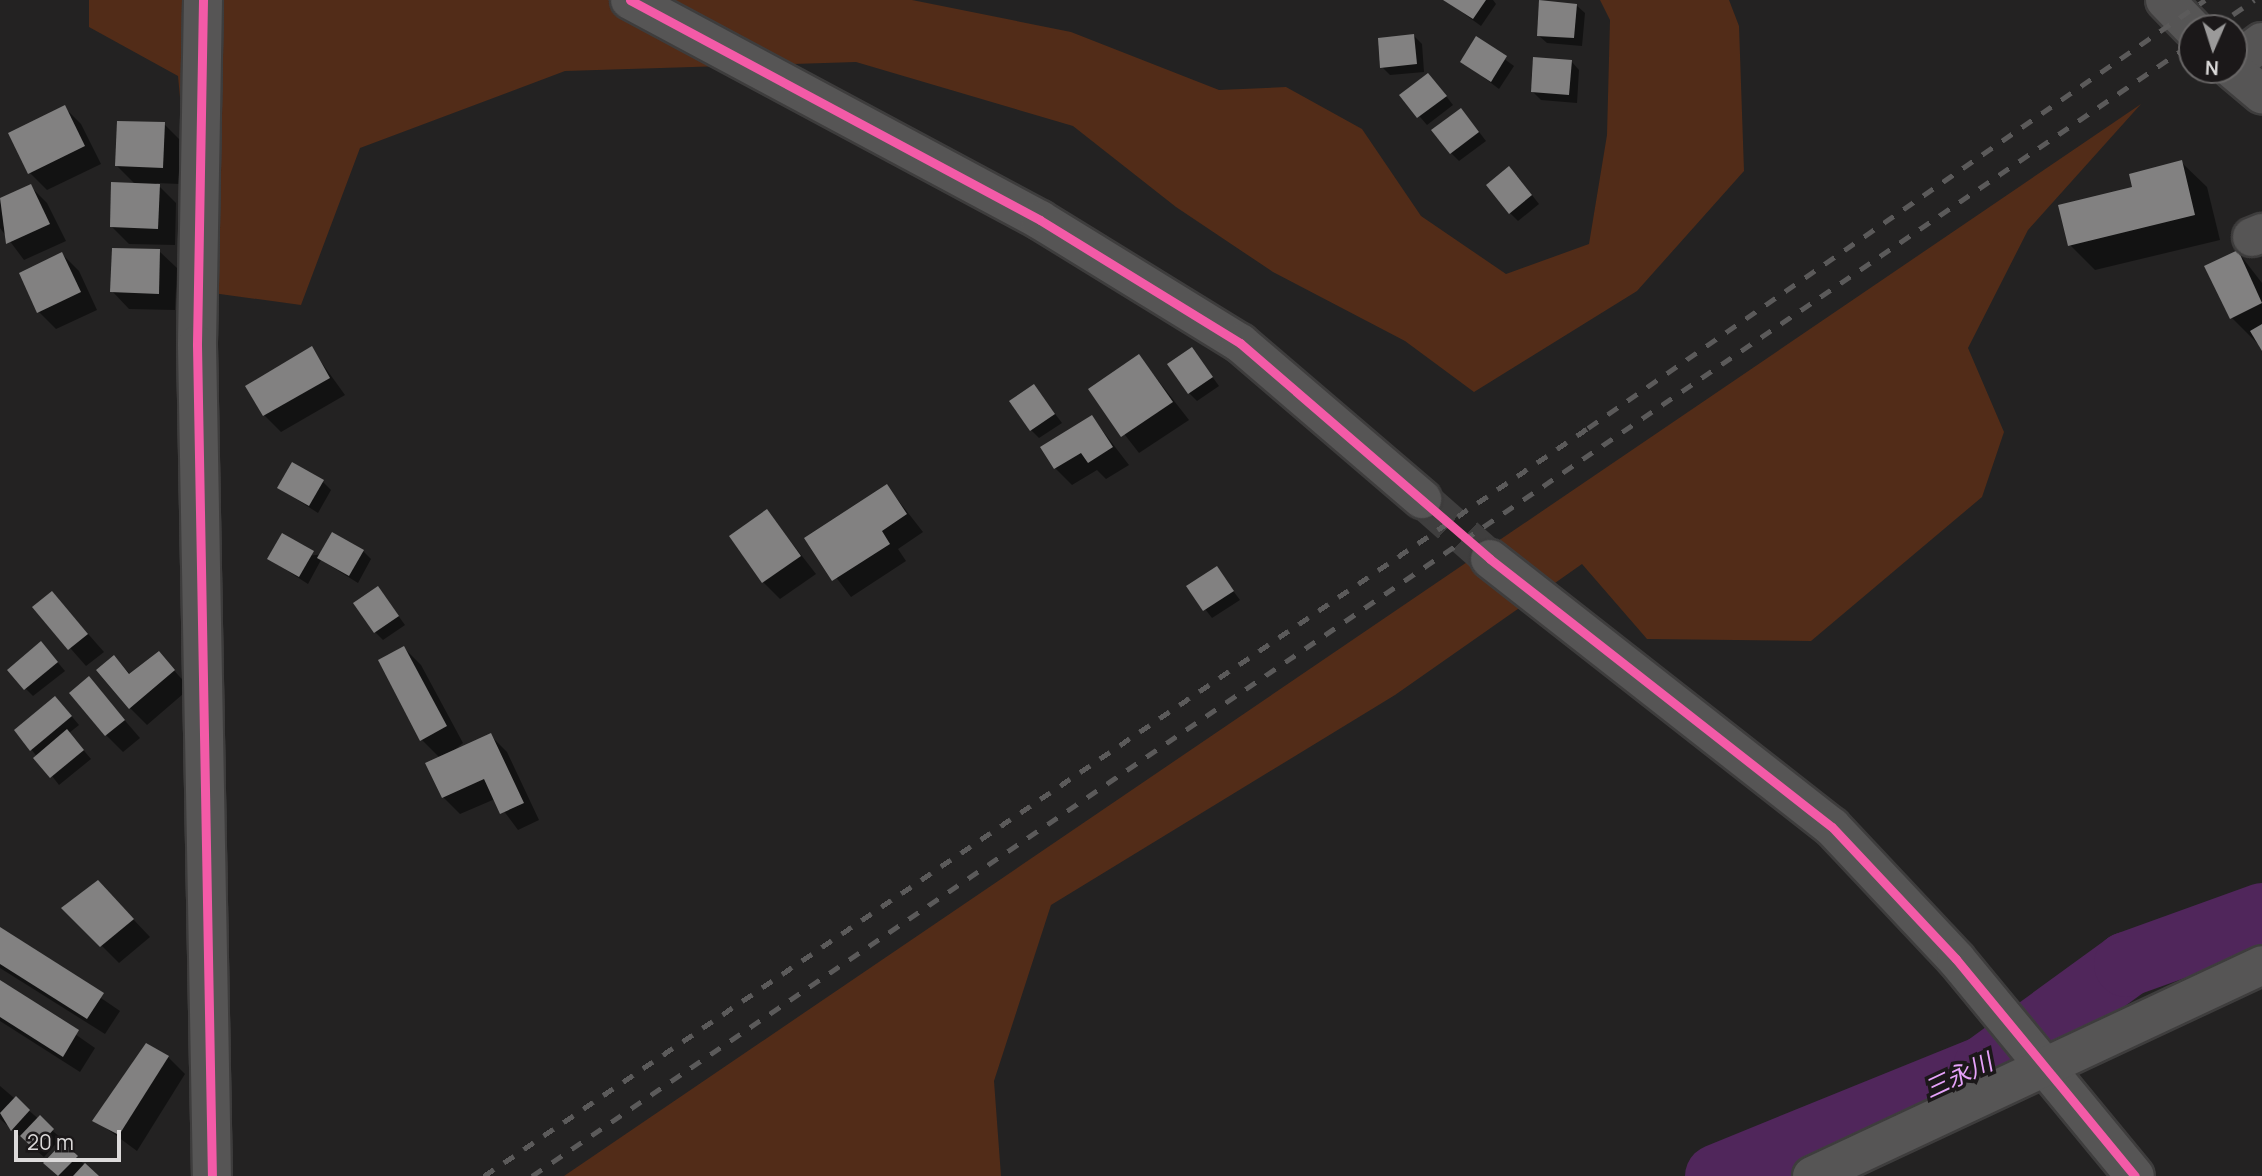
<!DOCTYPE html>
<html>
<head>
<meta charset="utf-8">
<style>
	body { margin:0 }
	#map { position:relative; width:2262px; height:1176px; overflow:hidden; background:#232222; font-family:Manrope,"Noto Sans JP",sans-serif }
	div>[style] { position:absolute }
	.green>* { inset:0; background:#522c18 }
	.shadow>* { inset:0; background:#0007 }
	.river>* { height:65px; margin:-32.5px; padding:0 32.5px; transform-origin:32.5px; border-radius:32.5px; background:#50265b }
	.building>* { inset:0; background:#828181 }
	.minor-tunnel>* { height:38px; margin-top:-19px; transform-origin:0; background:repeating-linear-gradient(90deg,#3f3e3e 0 38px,transparent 0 57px) }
	.roads { filter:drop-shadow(2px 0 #3e3d3d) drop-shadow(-2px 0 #3e3d3d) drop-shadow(0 2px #3e3d3d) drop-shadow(0 -2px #3e3d3d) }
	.minor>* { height:38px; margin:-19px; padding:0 19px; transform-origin:19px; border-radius:19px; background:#565555 }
	.rail>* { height:5px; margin-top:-2.5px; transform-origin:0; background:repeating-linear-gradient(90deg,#5b5a5a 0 12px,transparent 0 24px) }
	.cycleway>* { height:9px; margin:-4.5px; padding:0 4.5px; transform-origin:4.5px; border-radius:4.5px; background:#f35aa7 }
	span { translate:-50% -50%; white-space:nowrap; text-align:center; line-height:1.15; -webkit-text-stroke:7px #1b1819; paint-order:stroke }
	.water-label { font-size:24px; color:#e6a2fa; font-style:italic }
	.north { position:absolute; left:2178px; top:14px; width:70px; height:70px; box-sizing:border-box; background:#1b1819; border:2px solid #686666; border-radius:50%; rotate:183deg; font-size:19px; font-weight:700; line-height:28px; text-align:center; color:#dcdada }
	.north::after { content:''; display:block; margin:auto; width:24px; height:32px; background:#9b9a9a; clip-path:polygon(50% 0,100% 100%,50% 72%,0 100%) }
	.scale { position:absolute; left:14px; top:1130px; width:107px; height:32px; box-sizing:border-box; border:4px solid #dcdada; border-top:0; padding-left:9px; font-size:21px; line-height:24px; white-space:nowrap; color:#dcdada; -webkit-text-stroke:5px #1b1819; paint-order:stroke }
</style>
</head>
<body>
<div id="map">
	<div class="green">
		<i style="clip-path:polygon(89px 0,912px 0,1071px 32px,1219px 90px,1286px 87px,1362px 129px,1421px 216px,1506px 274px,1589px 244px,1607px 135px,1610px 20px,1600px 0,1729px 0,1739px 26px,1744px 171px,1637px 291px,1474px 392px,1405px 341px,1273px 272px,1176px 207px,1073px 126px,856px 62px,565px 71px,360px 148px,301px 305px,198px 291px,178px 76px,89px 27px)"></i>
		<i style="clip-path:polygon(2141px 104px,2028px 230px,1968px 348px,2004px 432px,1982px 497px,1811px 641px,1647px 639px,1582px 564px,1395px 695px,1051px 905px,994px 1081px,1001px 1176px,564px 1176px)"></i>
	</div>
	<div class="shadow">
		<i style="clip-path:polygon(1445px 0,1493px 0,1496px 4px,1481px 26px)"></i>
		<i style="clip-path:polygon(1576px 5px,1585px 13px,1582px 46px,1547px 43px,1538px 35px)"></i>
		<i style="clip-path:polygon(1414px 36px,1422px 44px,1424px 72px,1390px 75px,1382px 67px)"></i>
		<i style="clip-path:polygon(1477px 39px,1514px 66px,1499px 89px,1462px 61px)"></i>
		<i style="clip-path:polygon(1571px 61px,1579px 70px,1577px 103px,1541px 100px,1532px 91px)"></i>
		<i style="clip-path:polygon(1436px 83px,1453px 105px,1427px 125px,1401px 95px)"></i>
		<i style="clip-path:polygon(64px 107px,81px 124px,101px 164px,47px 190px,30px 173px)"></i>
		<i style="clip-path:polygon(1469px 119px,1486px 141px,1459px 161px,1451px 153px)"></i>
		<i style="clip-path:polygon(164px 124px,181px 141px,180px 184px,156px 183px,176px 203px,175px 245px,129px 244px,112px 227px,136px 185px,116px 165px)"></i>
		<i style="clip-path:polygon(2181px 162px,2207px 187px,2220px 240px,2095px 270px,2070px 245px,2134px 188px)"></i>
		<i style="clip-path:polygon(1517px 176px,1539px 204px,1518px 221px,1510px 213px)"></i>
		<i style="clip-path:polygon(30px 186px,47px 203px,66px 241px,24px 260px,0 228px,0 200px)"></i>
		<i style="clip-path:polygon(159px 251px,177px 268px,175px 310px,129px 309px,112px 291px)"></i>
		<i style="clip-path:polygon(2238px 252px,2262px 283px,2262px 348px,2232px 318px)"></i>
		<i style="clip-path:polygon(62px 254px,79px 271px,97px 310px,56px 329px,39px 312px)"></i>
		<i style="clip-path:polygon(311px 348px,345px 395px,281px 432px,264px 415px)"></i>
		<i style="clip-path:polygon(1192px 349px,1219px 386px,1197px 401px,1189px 393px)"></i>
		<i style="clip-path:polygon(1139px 356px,1189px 420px,1139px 453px,1090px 390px)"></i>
		<i style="clip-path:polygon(1034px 386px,1062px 423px,1039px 438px,1031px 430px)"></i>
		<i style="clip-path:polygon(1092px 417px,1129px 465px,1106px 479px,1097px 470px,1072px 485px,1055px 468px)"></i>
		<i style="clip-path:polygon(323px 482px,331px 490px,318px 513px,279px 488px)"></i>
		<i style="clip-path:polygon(887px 486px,923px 532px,898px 549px,906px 561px,851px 597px,806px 538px)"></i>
		<i style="clip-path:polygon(767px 511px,816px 574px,780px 599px,763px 582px)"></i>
		<i style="clip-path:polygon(363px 551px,371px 559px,358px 583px,321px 560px,308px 584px,269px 559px)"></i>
		<i style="clip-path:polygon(1216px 568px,1240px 600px,1212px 618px,1188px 587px)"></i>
		<i style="clip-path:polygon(378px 588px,405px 625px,383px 640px,375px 632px)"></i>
		<i style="clip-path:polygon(52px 593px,104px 652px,86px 666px,35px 608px)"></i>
		<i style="clip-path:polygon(404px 648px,421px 665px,463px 743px,451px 753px,490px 735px,507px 752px,539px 820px,518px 830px,495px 799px,460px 814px,443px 797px,440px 758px,422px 740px)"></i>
		<i style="clip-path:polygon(49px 652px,65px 671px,33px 696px,25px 688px)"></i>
		<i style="clip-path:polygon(159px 654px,190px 688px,147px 725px,130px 708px,114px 657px,131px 675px)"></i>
		<i style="clip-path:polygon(89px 679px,140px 738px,123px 752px,106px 735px)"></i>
		<i style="clip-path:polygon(63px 706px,79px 725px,69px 733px,91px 759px,59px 785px,31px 749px)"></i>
		<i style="clip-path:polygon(114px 899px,150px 937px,119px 963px,64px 908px)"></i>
		<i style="clip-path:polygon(0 929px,120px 1011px,105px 1034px,0 968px)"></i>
		<i style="clip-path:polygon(0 982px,95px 1048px,80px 1072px,0 1021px)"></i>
		<i style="clip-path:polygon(168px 1057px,185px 1074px,137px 1151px,95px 1120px)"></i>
		<i style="clip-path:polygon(0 1086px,61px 1138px,44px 1157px,0 1119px)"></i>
		<i style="clip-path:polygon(63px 1144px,96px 1176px,59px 1176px,46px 1163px)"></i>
	</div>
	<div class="river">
		<i style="left:1717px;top:1176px;width:289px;rotate:-22.1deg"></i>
		<i style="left:1985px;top:1067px;width:175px;rotate:-36.1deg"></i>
		<i style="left:2126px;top:964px;width:145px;rotate:-19.8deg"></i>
	</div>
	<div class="building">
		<i style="clip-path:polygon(1443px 0,1486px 0,1473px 19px)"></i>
		<i style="clip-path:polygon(1539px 0,1577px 4px,1574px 38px,1537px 36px)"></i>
		<i style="clip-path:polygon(1414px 34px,1417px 64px,1380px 68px,1378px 38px)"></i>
		<i style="clip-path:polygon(1476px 36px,1507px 56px,1491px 82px,1460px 62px)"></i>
		<i style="clip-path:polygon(1533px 57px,1572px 60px,1569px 95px,1531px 92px)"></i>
		<i style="clip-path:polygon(1428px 73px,1447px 96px,1417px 118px,1399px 95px)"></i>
		<i style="clip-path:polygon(65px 105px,85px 146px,28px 174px,8px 133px)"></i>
		<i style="clip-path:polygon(1461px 108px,1479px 132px,1450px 154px,1431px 130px)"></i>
		<i style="clip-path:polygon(117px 121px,165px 122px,163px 168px,115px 166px)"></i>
		<i style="clip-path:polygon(2182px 160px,2195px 215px,2068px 246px,2058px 205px,2132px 187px,2129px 174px)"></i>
		<i style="clip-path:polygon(1509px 166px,1532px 195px,1509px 214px,1486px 185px)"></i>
		<i style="clip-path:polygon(111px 182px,160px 184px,158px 229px,110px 227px)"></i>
		<i style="clip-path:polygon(31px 184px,50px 224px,6px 244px,0 198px)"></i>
		<i style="clip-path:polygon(112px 248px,160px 249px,159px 294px,110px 292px)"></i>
		<i style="clip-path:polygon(2238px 250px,2262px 303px,2230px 319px,2204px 266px)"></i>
		<i style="clip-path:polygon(62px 252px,81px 292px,37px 313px,19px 273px)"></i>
		<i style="clip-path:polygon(2262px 324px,2262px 351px,2250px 331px)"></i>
		<i style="clip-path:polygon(312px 346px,330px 378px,263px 416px,245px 386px)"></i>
		<i style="clip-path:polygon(1192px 347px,1213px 377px,1188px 394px,1167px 364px)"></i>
		<i style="clip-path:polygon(1139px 354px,1173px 402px,1121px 437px,1088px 389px)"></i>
		<i style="clip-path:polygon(1034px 384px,1055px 414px,1030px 431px,1009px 401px)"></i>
		<i style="clip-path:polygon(1092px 415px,1113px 447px,1088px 463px,1081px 453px,1054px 469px,1040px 447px)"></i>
		<i style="clip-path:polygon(292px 462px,324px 480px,309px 506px,277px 488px)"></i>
		<i style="clip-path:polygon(887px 484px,907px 514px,882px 531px,890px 544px,832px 581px,804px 538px)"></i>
		<i style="clip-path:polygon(767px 509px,801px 556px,762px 583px,729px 536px)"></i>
		<i style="clip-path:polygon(332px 532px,364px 550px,349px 576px,317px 558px)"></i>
		<i style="clip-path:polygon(282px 533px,314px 551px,299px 577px,267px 559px)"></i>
		<i style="clip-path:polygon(1217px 566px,1234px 591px,1203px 611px,1186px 586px)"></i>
		<i style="clip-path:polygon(378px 586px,399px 616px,374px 633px,353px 603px)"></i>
		<i style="clip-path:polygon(52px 591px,88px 634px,68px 650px,32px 607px)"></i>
		<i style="clip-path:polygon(41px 641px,58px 662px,24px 690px,7px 670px)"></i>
		<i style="clip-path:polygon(404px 646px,447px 726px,420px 741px,378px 660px)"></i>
		<i style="clip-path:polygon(159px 651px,175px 670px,129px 709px,96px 670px,114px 655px,129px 674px)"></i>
		<i style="clip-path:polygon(89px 676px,125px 720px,105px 736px,69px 693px)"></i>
		<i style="clip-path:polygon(55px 696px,72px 716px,30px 751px,14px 730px)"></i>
		<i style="clip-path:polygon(67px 729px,84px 750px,50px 778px,33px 758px)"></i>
		<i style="clip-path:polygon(491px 733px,524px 803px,500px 814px,484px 779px,442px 798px,425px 763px)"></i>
		<i style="clip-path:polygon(98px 880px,134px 919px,100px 947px,61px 908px)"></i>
		<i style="clip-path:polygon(0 927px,104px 993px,87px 1019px,0 964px)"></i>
		<i style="clip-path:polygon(0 980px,79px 1030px,63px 1057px,0 1017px)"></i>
		<i style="clip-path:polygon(146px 1043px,169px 1056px,119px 1135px,92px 1121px)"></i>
		<i style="clip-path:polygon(16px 1096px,30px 1110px,11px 1131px,0 1113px)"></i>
		<i style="clip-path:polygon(40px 1115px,54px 1129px,35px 1150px,20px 1136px)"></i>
		<i style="clip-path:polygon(63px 1142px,78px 1156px,58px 1176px,43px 1163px)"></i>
		<i style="clip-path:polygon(85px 1163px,99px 1176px,73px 1176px)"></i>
	</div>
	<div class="minor-tunnel">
		<i style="left:1422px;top:499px;width:91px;rotate:41.4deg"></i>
	</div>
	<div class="roads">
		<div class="minor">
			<i style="left:203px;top:0;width:345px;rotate:91deg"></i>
			<i style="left:197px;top:345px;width:831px;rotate:88.97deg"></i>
			<i style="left:630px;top:0;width:465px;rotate:28.2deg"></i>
			<i style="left:1040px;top:220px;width:235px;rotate:31.6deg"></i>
			<i style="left:1240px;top:343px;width:240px;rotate:40.6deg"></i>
			<i style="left:2165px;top:0;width:39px;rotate:46deg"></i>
			<i style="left:2234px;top:63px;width:35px;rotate:-37deg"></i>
			<i style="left:2233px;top:70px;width:38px;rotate:40deg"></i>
			<i style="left:2252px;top:237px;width:11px;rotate:-22deg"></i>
			<i style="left:1490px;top:559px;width:434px;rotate:38.1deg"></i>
			<i style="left:1832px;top:827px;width:181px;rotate:46.8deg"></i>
			<i style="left:1956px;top:959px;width:281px;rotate:50.5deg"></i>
			<i style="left:1812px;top:1176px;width:497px;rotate:-25.1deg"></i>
		</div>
	</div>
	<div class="rail">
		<i style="left:2213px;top:28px;width:50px;rotate:-34.3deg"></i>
		<i style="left:484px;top:1176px;width:1334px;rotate:-34.12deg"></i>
		<i style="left:1588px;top:428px;width:751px;rotate:-34.75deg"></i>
		<i style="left:532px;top:1176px;width:2010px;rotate:-34.31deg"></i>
	</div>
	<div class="cycleway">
		<i style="left:203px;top:0;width:345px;rotate:91deg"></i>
		<i style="left:197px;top:345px;width:831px;rotate:88.97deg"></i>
		<i style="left:630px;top:0;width:465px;rotate:28.2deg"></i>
		<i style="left:1040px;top:220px;width:235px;rotate:31.6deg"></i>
		<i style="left:1240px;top:343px;width:330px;rotate:40.8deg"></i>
		<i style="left:1490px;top:559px;width:434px;rotate:38.1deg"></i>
		<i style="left:1832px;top:827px;width:181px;rotate:46.8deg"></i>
		<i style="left:1956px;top:959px;width:281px;rotate:50.5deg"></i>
	</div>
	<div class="water-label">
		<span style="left:1958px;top:1075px;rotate:-25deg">三永川</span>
	</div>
	<div class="north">N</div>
	<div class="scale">20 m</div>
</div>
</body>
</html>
